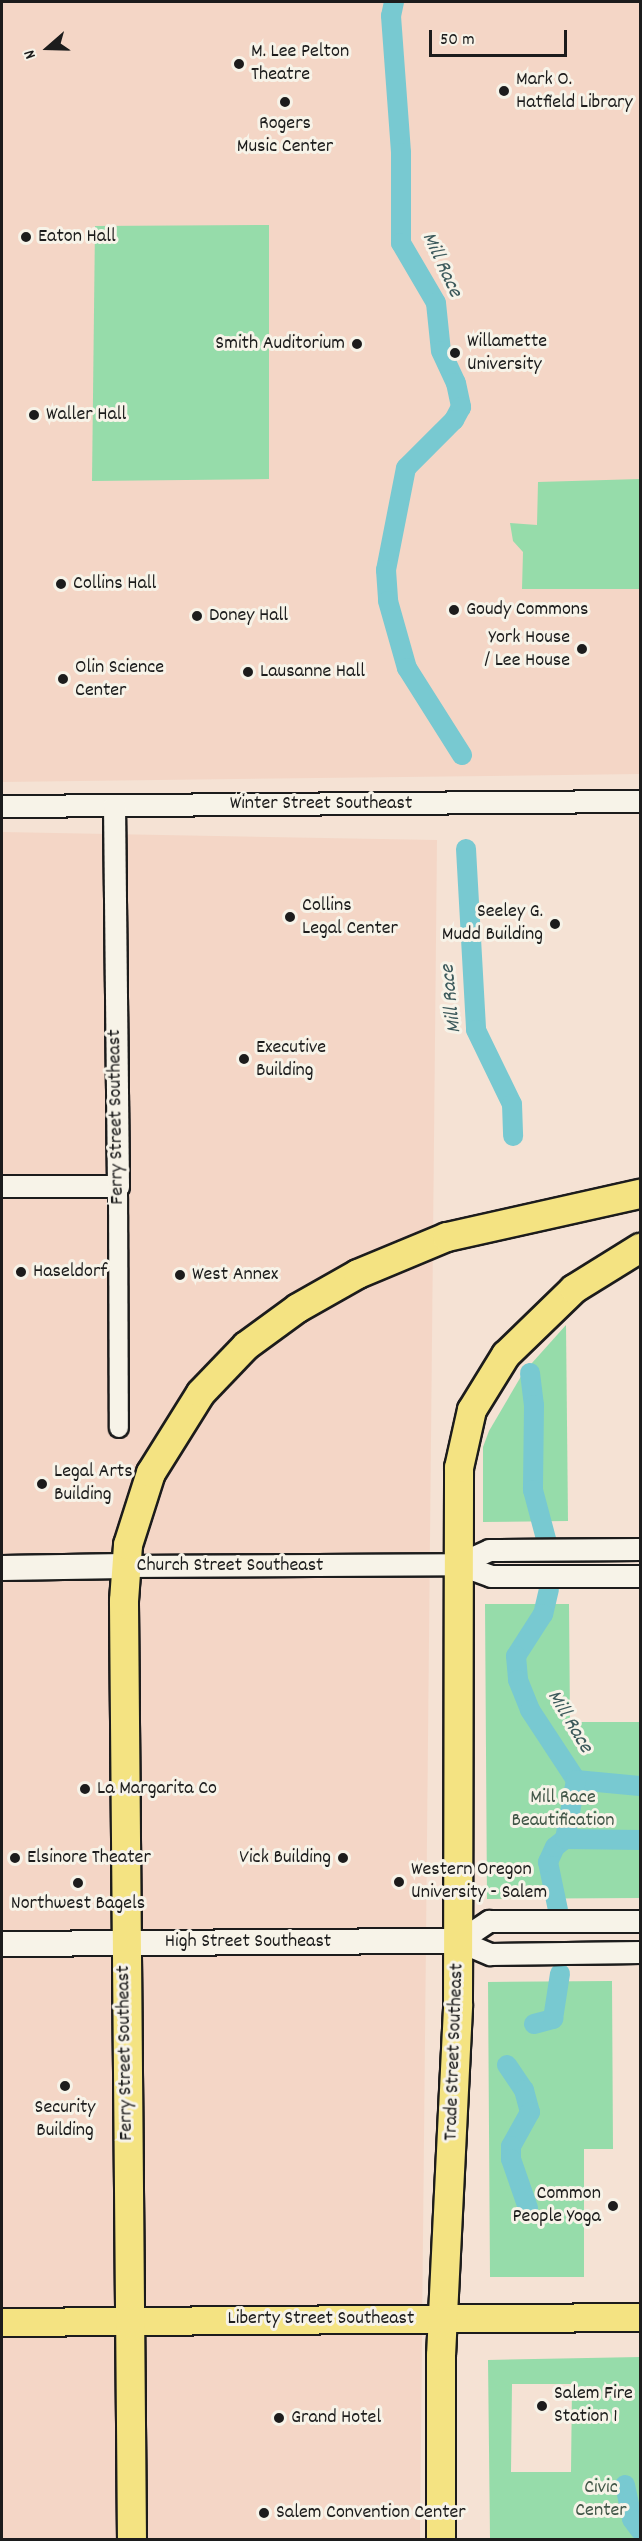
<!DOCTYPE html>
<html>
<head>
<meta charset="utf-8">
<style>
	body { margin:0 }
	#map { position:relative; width:642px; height:2541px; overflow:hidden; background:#f5e2d4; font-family:Dekko,sans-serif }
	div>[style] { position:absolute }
	.built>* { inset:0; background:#f4d6c6 }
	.green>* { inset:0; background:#96dcaa }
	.canal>* { height:20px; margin:-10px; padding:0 10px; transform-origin:10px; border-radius:10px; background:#78c9d1 }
	.roads { filter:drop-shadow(2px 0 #1c1c1c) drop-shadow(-2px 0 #1c1c1c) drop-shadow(0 2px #1c1c1c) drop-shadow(0 -2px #1c1c1c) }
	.minor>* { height:18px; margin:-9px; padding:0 9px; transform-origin:9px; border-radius:9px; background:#f7f3e8 }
	.tertiary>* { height:21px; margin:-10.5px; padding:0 10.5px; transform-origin:10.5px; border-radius:10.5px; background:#f7f3e8 }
	.secondary>* { height:24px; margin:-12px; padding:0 12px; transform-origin:12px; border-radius:12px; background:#f7f3e8 }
	.primary>* { height:27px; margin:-13.5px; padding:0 13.5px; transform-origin:13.5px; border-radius:13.5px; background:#f4e382 }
	.trunk>* { height:28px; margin:-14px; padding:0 14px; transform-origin:14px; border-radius:14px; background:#f4e382 }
	.dots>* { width:16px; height:16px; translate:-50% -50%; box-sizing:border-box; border:3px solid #f7f3e8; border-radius:50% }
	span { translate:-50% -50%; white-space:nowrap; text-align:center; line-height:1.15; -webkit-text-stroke:6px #f7f3e8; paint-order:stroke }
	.poi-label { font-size:20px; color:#1c1c1c }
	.left { translate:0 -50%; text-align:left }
	.right { translate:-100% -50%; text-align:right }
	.street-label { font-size:20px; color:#1c1c1c }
	.park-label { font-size:20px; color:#415647 }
	.water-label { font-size:21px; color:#3c595b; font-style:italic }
	.frame { position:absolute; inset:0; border:3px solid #1c1c1c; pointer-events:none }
	.north { position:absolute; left:18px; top:18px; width:60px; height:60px; -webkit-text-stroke:4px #f7f3e8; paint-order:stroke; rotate:250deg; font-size:16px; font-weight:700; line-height:24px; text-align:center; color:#1c1c1c }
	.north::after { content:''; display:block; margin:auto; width:21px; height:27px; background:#1c1c1c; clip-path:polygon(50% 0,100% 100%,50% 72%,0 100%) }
	.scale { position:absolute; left:429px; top:30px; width:138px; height:27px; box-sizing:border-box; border:3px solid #1c1c1c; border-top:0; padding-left:8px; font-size:18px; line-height:21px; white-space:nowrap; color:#1c1c1c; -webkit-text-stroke:4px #f7f3e8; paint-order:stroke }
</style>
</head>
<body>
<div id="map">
	<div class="built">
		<i style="clip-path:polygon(2px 2px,640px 2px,640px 774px,2px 782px)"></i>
		<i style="clip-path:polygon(2px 832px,437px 840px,420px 2539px,2px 2540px)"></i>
	</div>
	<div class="green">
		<i style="clip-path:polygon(269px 225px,269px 479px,92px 481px,95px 226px)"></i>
		<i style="clip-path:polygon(640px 479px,640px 589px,522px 589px,523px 552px,513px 541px,510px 523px,537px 525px,538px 482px)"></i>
		<i style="clip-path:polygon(566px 1325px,568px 1521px,483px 1522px,483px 1447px,489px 1431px,523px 1373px)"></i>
		<i style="clip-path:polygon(485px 1604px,569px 1604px,570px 1722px,640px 1722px,640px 1898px,487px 1899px)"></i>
		<i style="clip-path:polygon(612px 1981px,613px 2149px,584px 2149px,584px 2277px,490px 2277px,488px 1982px)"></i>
		<i style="clip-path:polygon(evenodd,640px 2357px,640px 2539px,490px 2539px,488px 2360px,640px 2357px,512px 2384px,572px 2384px,571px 2472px,511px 2472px,512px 2384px)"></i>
	</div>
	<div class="canal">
		<i style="left:394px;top:2px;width:14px;rotate:102deg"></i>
		<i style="left:391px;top:16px;width:137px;rotate:85.8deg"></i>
		<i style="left:401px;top:153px;width:90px;rotate:90deg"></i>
		<i style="left:401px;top:243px;width:69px;rotate:59.7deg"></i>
		<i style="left:436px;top:303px;width:48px;rotate:84.1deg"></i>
		<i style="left:441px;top:351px;width:35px;rotate:65deg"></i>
		<i style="left:456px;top:383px;width:25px;rotate:78deg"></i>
		<i style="left:461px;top:407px;width:15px;rotate:118deg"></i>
		<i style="left:454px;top:420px;width:68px;rotate:135deg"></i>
		<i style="left:406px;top:468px;width:104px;rotate:101.1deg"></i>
		<i style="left:386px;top:570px;width:31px;rotate:86deg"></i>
		<i style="left:388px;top:601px;width:70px;rotate:74.2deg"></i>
		<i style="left:407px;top:668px;width:103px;rotate:57.7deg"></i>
		<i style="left:466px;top:849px;width:181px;rotate:86.8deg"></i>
		<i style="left:476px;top:1030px;width:82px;rotate:64.1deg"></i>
		<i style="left:512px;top:1104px;width:32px;rotate:88deg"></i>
		<i style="left:530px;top:1373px;width:32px;rotate:83deg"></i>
		<i style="left:534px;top:1405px;width:85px;rotate:90.7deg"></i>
		<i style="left:533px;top:1490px;width:51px;rotate:75.1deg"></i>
		<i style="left:549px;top:1589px;width:26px;rotate:103deg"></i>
		<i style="left:543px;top:1614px;width:50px;rotate:122.7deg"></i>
		<i style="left:516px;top:1656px;width:24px;rotate:85deg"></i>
		<i style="left:518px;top:1680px;width:32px;rotate:68deg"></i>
		<i style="left:530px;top:1710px;width:84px;rotate:56.7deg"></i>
		<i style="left:576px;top:1780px;width:64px;rotate:5.4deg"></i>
		<i style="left:565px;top:1839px;width:60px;rotate:-79.4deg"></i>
		<i style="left:558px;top:1910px;width:49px;rotate:-101.8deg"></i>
		<i style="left:548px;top:1862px;width:17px;rotate:-65deg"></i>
		<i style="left:555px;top:1847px;width:13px;rotate:-39deg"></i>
		<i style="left:565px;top:1839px;width:75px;rotate:0.8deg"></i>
		<i style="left:534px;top:2024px;width:20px;rotate:-15deg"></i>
		<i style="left:553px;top:2019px;width:46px;rotate:-81.2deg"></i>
		<i style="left:507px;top:2065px;width:30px;rotate:56deg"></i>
		<i style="left:524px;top:2090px;width:23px;rotate:75deg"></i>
		<i style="left:530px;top:2112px;width:39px;rotate:119deg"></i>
		<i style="left:511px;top:2146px;width:13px;rotate:90deg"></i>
		<i style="left:511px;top:2159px;width:52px;rotate:70.9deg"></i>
		<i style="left:625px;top:2485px;width:35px;rotate:78deg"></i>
		<i style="left:632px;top:2519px;width:14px;rotate:54deg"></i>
	</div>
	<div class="roads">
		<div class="minor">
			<i style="left:118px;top:1186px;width:242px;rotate:89.8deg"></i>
		</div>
		<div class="tertiary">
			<i style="left:2px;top:806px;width:638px;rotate:-0.45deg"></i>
			<i style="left:2px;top:1186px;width:116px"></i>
			<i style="left:118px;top:1186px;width:381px;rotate:-90.6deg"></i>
			<i style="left:458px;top:1564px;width:34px;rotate:-24deg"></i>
			<i style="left:489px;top:1550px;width:151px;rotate:-0.4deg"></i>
			<i style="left:125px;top:1566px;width:333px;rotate:-0.3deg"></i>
			<i style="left:458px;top:1564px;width:35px;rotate:20deg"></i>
			<i style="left:491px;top:1576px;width:149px"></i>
			<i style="left:459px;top:1941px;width:36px;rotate:-34deg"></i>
			<i style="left:489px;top:1921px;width:151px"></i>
			<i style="left:459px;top:1941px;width:34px;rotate:23deg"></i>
			<i style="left:490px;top:1954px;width:150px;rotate:-0.8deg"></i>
		</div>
		<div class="secondary">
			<i style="left:2px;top:1568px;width:123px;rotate:-0.9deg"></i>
			<i style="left:2px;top:1944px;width:457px;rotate:-0.4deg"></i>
		</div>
		<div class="primary">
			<i style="left:2px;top:2322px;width:638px;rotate:-0.45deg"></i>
		</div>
		<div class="trunk">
			<i style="left:132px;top:2540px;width:939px;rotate:-90.49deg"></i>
			<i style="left:124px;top:1601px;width:56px;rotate:-85.9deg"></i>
			<i style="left:128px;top:1545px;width:76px;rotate:-72.3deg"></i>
			<i style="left:151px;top:1473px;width:94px;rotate:-58deg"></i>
			<i style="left:201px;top:1393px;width:65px;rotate:-46.2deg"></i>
			<i style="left:246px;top:1346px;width:64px;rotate:-36.2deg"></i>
			<i style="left:298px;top:1308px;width:69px;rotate:-29.5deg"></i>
			<i style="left:358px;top:1274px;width:96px;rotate:-22.6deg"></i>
			<i style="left:447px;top:1237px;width:198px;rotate:-12.6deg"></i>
			<i style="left:441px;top:2540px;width:184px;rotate:-90deg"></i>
			<i style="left:441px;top:2356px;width:352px;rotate:-87.2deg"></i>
			<i style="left:458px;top:2004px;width:536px;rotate:-89.89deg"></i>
			<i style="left:459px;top:1468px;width:59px;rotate:-77.4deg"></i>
			<i style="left:472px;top:1410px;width:65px;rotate:-58.3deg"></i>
			<i style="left:506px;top:1355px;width:95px;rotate:-44.1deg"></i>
			<i style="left:574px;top:1289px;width:78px;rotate:-31.8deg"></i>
		</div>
	</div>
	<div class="dots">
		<i style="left:239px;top:64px;background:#1c1c1c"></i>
		<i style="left:504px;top:91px;background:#1c1c1c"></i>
		<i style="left:285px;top:102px;background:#1c1c1c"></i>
		<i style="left:26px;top:237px;background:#1c1c1c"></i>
		<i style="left:357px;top:344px;background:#1c1c1c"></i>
		<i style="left:455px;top:353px;background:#1c1c1c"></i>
		<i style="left:34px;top:415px;background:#1c1c1c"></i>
		<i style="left:61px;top:584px;background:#1c1c1c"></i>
		<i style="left:454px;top:610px;background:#1c1c1c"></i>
		<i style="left:197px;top:616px;background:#1c1c1c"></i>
		<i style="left:582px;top:649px;background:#1c1c1c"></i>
		<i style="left:248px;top:672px;background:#1c1c1c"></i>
		<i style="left:63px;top:679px;background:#1c1c1c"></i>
		<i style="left:290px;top:917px;background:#1c1c1c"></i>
		<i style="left:555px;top:924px;background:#1c1c1c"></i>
		<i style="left:244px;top:1059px;background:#1c1c1c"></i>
		<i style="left:21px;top:1272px;background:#1c1c1c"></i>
		<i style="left:180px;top:1275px;background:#1c1c1c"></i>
		<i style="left:42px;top:1484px;background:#1c1c1c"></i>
		<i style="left:85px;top:1789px;background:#1c1c1c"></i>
		<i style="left:15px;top:1858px;background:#1c1c1c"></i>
		<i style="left:343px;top:1858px;background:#1c1c1c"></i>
		<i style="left:399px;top:1882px;background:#1c1c1c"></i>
		<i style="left:78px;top:1883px;background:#1c1c1c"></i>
		<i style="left:65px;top:2086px;background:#1c1c1c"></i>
		<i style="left:613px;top:2206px;background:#1c1c1c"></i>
		<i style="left:542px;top:2406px;background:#1c1c1c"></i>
		<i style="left:279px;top:2418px;background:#1c1c1c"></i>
		<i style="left:264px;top:2513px;background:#1c1c1c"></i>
	</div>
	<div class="poi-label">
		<span class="left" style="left:251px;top:64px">M. Lee Pelton<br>Theatre</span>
		<span class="left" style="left:516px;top:92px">Mark O.<br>Hatfield Library</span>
		<span style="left:285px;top:136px">Rogers<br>Music Center</span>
		<span class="left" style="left:38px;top:237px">Eaton Hall</span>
		<span class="left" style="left:467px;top:354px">Willamette<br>University</span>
		<span class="right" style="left:345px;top:344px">Smith Auditorium</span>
		<span class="left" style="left:46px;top:415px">Waller Hall</span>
		<span class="left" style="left:73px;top:584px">Collins Hall</span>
		<span class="left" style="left:466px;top:610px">Goudy Commons</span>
		<span class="left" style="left:209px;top:616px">Doney Hall</span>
		<span class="right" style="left:570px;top:650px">York House<br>/ Lee House</span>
		<span class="left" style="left:75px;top:680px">Olin Science<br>Center</span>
		<span class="left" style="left:260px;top:672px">Lausanne Hall</span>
		<span class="left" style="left:302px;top:918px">Collins<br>Legal Center</span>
		<span class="right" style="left:543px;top:924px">Seeley G.<br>Mudd Building</span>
		<span class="left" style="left:256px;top:1060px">Executive<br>Building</span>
		<span class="left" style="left:33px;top:1272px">Haseldorf</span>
		<span class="left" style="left:192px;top:1275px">West Annex</span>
		<span class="left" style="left:54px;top:1484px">Legal Arts<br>Building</span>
		<span class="left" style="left:97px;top:1789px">La Margarita Co</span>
		<span class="left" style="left:27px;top:1858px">Elsinore Theater</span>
		<span class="right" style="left:331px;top:1858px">Vick Building</span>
		<span class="left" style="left:411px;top:1882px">Western Oregon<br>University - Salem</span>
		<span style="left:78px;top:1904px">Northwest Bagels</span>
		<span style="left:65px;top:2120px">Security<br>Building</span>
		<span class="right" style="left:601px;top:2206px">Common<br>People Yoga</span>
		<span class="left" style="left:554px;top:2406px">Salem Fire<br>Station 1</span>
		<span class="left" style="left:291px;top:2418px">Grand Hotel</span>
		<span class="left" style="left:276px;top:2513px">Salem Convention Center</span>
	</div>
	<div class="street-label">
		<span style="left:321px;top:804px">Winter Street Southeast</span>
		<span style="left:117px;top:1117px;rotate:-91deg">Ferry Street Southeast</span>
		<span style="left:230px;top:1566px">Church Street Southeast</span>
		<span style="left:248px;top:1942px">High Street Southeast</span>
		<span style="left:455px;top:2052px;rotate:-88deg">Trade Street Southeast</span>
		<span style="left:126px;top:2053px;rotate:-91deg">Ferry Street Southeast</span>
		<span style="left:321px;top:2319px">Liberty Street Southeast</span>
	</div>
	<div class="park-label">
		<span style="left:563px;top:1810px">Mill Race<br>Beautification</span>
		<span style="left:601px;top:2500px">Civic<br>Center</span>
	</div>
	<div class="water-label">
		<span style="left:441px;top:265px;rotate:65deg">Mill Race</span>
		<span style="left:452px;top:999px;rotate:-96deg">Mill Race</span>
		<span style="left:569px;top:1722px;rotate:59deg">Mill Race</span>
	</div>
	<div class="frame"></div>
	<div class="north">N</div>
	<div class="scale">50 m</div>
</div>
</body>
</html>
